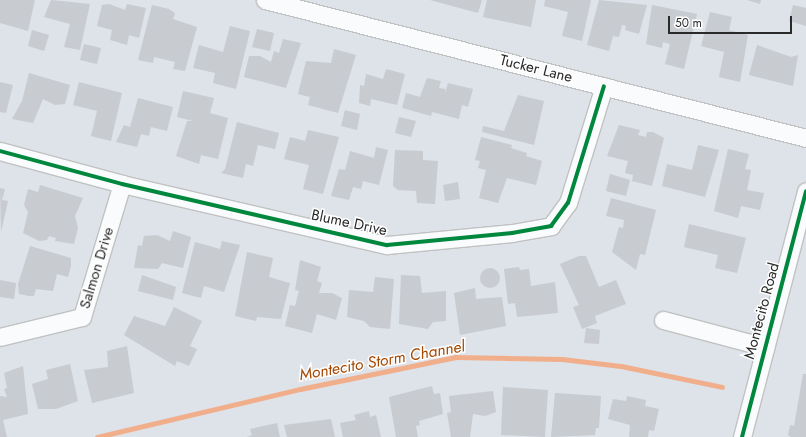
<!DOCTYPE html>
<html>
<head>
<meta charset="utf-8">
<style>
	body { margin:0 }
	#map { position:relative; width:806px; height:437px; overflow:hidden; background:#dee2e9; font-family:Jost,sans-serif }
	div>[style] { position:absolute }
	.stream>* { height:5px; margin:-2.5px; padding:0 2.5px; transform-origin:2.5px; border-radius:2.5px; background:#f1ae8b }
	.building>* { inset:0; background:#c8cbcf }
	.round { border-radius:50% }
	.roads { filter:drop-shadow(1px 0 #c0c2c2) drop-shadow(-1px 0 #c0c2c2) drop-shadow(0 1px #c0c2c2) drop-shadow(0 -1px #c0c2c2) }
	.minor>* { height:17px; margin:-8.5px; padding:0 8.5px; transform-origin:8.5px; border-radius:8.5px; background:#fafbfc }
	.cycleway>* { height:4px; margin:-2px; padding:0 2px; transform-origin:2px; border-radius:2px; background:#00873e }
	span { translate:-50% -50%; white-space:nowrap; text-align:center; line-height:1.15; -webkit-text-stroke:3px #fff; paint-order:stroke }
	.street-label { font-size:15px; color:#2a2a2a }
	.water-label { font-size:16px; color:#a54902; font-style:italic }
	.scale { position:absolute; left:668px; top:16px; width:124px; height:18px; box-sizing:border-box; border:2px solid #2a2a2a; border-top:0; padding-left:5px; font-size:12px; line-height:14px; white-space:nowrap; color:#2a2a2a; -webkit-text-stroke:3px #fff; paint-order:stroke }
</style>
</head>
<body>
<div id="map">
	<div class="stream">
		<i style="left:97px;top:437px;width:209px;rotate:-13.3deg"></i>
		<i style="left:300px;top:389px;width:159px;rotate:-11.6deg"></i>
		<i style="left:456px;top:357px;width:106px;rotate:1.1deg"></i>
		<i style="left:562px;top:359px;width:59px;rotate:6.8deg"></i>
		<i style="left:621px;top:366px;width:103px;rotate:11.7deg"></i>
	</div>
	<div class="building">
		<i style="clip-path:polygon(0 0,35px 0,28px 31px,0 23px)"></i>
		<i style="clip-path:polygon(51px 0,90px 4px,80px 50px,64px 47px,70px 24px,44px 17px)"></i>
		<i style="clip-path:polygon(430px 0,482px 0,478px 13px)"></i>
		<i style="clip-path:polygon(487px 0,536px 0,531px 27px,483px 17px)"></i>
		<i style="clip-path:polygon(545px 0,591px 0,582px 41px,562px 36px,568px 12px,544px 6px)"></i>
		<i style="clip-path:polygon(599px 0,647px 5px,639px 34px,625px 30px,626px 26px,622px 25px,619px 37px,613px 36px,609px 51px,587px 45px)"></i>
		<i style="clip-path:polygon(747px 0,761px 0,760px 4px)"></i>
		<i style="clip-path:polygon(109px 4px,125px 10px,127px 4px,146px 8px,139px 38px,129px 35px,127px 45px,110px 40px,112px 30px,97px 26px,102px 5px)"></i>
		<i style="clip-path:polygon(152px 5px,169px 9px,175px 13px,173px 19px,197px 27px,185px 71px,173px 69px,175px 62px,154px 57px,153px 63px,138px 60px)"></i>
		<i style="clip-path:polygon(652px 5px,697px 14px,684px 69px,665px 64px,670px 44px,663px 42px,662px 48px,646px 44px)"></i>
		<i style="clip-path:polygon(793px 5px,806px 8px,806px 26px,789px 21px)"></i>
		<i style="clip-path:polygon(710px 12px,732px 17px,729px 30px,748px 35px,740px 82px,719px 77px,724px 52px,701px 46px)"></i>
		<i style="clip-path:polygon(230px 26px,250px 31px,236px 89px,213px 83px,215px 73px,193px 68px,199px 45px,223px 52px)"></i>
		<i style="clip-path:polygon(257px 29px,274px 33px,270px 51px,252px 47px)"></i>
		<i style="clip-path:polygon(32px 30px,49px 35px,44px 51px,28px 46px)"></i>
		<i style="clip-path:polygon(283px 39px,301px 43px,286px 88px,244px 77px,249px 56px,260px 56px,271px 62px,274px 51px,279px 53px)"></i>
		<i style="clip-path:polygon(84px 44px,101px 48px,97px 64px,80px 60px)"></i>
		<i style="clip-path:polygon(757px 45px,791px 57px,798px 55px,793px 86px,749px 75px)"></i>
		<i style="clip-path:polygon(334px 49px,356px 55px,338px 113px,308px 105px,310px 97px,298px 94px,306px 61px,331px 63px)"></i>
		<i style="clip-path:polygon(386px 69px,405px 74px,397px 105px,371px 99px,370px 106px,359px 103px,360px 85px,364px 86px,366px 74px,383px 79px)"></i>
		<i style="clip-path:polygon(29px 73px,70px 85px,65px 104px,55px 105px,43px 99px,33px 123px,12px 119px,22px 101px)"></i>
		<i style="clip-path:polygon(427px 78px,441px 81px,439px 88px,445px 89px,445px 93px,448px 83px,473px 89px,468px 107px,462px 105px,459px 119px,432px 112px,431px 116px,402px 108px,406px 93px,420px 97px)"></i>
		<i style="clip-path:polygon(0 82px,13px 85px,6px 113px,0 112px)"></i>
		<i style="clip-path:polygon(79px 82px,122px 93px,111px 141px,91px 136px,97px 111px,73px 105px)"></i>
		<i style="clip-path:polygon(183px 91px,214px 98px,210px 113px,228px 118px,218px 159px,201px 155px,199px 164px,176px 156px,187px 121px,193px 121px,177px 117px)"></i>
		<i style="clip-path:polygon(518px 95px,544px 101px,534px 145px,482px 132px,483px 126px,504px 131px)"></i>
		<i style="clip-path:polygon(138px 98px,173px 107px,167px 131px,151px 127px,149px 136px,141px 134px,137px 147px,116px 142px,124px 125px,130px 127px)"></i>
		<i style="clip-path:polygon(345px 110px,360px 114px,357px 130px,341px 126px)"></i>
		<i style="clip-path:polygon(399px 117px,416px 121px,411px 137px,395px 133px)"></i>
		<i style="clip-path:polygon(237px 122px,279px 133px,275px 149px,258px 145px,253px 166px,246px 164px,243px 178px,221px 173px,225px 169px)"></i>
		<i style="clip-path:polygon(619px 125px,640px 130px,638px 135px,646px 137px,647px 132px,653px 132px,664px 138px,652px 186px,632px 181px,633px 175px,625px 173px,628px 161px,607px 156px)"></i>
		<i style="clip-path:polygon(308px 130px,339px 137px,323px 194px,303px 189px,309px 165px,284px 159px,290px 137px,305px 141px)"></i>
		<i style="clip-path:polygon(481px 137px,512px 145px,511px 148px,527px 153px,526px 156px,542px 161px,536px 185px,507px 178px,498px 203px,479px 198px,486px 170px,478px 168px,480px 161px,475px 160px)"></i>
		<i style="clip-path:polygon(698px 145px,719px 150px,705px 197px,662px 186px,667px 164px,692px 170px)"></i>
		<i style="clip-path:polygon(376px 147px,388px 150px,379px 185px,363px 181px,361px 189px,353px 187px,349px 200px,331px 196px,339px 169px,345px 170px,350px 151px,374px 158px)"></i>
		<i style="clip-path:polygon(728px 149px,749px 154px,745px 169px,751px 170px,747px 190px,764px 193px,760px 210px,741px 206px,738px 218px,714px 211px)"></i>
		<i style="clip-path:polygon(395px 150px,423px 151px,423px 160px,438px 161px,435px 204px,417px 203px,416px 191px,398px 190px,393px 186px)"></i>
		<i style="clip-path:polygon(610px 174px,630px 180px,626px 196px,606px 191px)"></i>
		<i style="clip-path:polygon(458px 182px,460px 199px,445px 201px,443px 185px)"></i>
		<i style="clip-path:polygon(40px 185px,83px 198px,75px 216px,78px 228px,74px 244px,55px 241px,56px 238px,49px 236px,47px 240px,39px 241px,23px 233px,28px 212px,24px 205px,28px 189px,38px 192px)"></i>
		<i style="clip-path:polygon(0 188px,5px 189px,2px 200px,8px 201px,1px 232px)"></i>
		<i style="clip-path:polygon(611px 198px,656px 210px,645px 255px,640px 254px,636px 270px,612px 252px,619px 227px,623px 228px,624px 220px,606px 216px)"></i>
		<i style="clip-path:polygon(689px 224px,746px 238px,737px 273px,715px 268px,718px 255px,684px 247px)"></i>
		<i style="clip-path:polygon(173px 231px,191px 237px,183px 268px,162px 263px,158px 269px,134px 268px,138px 245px,142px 246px,144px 236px,157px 235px,170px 241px)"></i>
		<i style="clip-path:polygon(222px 241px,240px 245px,224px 292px,204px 286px,201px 298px,182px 293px,195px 242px,220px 249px)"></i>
		<i style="clip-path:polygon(30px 246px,71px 258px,71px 266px,68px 277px,57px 274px,53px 291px,36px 289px,34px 296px,29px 296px,19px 294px,18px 284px)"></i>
		<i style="clip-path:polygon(247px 252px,273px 258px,269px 277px,290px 283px,281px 319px,257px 317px,256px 321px,235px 316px)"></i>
		<i style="clip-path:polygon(579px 256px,586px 256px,599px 287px,616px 280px,626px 304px,595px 316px,597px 323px,582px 329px,573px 307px,579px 305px,560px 264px)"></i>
		<i style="clip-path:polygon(300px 260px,321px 267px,317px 281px,322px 283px,319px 293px,332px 293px,342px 298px,336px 320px,317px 314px,312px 333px,285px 326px,290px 305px,295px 306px,299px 291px,295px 290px)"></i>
		<i style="clip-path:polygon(519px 267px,520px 270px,529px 269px,531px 286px,555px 282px,558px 313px,517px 317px,515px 303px,508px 304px,504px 269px)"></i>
		<i class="round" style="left:480px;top:268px;width:20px;height:20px"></i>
		<i style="clip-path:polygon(142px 275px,176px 287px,173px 300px,138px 291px)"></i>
		<i style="clip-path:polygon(401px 275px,420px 276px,422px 293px,446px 291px,446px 321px,433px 322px,428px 329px,399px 324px)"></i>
		<i style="clip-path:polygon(375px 277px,394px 279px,390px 329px,370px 327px,364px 321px,347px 317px,349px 290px,373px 292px)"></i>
		<i style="clip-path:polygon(0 280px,16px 283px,14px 299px,0 297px)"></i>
		<i style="clip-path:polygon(475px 288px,476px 299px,502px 297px,506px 326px,460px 335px,454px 293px)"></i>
		<i style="clip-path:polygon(174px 307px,202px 321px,190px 346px,197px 349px,189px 366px,177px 361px,175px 366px,124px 335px,134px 316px,165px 326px)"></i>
		<i style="clip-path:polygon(586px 328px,600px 330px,599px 344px,584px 343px)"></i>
		<i style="clip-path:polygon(127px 346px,134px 393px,92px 403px,84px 370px,108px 367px,107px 351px)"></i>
		<i style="clip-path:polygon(70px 364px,78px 401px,56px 409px,38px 409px,32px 384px,48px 379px,46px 370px)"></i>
		<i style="clip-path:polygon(23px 366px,28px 414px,3px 420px,7px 437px,0 437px,0 396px,7px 397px,4px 389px,7px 388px,4px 373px)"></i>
		<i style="clip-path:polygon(803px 374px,806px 374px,806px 437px,791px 437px,788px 435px,790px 425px,794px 426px)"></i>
		<i style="clip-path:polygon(432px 386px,434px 394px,440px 393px,443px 414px,419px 421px,420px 425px,416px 426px,418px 437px,396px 437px,389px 397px)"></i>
		<i style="clip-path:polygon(503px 387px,548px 390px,545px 437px,501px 435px)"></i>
		<i style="clip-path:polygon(493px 391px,496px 412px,485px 416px,473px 414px,470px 437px,451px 437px,447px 413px,451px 412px,449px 396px)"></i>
		<i style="clip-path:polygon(555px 393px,601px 396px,599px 428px,596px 428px,595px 435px,551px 437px)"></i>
		<i style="clip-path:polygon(627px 396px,646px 400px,645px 406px,659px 409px,654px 431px,649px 430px,648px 437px,629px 437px,630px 425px,608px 419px,613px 399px,626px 401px)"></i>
		<i style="clip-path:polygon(369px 411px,370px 417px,376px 415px,381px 437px,343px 437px,340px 423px,356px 420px,354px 415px)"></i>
		<i style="clip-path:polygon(331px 419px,335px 437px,287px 437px,284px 425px)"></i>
		<i style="clip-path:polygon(277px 423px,280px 437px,247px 437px,252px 435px,250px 429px)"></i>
	</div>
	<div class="roads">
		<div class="minor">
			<i style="left:265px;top:0;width:558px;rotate:14.31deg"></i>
			<i style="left:0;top:151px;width:126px;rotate:15.1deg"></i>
			<i style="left:122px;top:184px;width:272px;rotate:13deg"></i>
			<i style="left:387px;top:245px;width:126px;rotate:-5.5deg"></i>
			<i style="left:512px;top:233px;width:40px;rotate:-10deg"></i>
			<i style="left:551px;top:226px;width:29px;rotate:-54deg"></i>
			<i style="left:568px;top:203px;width:122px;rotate:-72.9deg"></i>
			<i style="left:663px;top:320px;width:106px;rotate:14.8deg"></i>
			<i style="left:0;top:337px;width:84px;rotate:-13.7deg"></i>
			<i style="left:82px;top:317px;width:139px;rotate:-73.3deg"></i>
			<i style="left:742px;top:437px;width:254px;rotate:-75.4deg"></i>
		</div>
	</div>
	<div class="cycleway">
		<i style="left:0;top:151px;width:126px;rotate:15.1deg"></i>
		<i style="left:122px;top:184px;width:272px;rotate:13deg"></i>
		<i style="left:387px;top:245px;width:126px;rotate:-5.5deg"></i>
		<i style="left:512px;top:233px;width:40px;rotate:-10deg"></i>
		<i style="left:551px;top:226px;width:29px;rotate:-54deg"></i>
		<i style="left:568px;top:203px;width:122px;rotate:-72.9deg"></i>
		<i style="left:742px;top:437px;width:254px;rotate:-75.4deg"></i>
	</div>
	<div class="street-label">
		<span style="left:536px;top:69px;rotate:14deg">Tucker Lane</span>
		<span style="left:349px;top:223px;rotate:12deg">Blume Drive</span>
		<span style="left:97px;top:268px;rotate:-73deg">Salmon Drive</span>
		<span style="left:762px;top:311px;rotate:-75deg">Montecito Road</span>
	</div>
	<div class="water-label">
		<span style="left:382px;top:361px;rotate:-10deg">Montecito Storm Channel</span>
	</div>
	<div class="scale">50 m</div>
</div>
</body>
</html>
